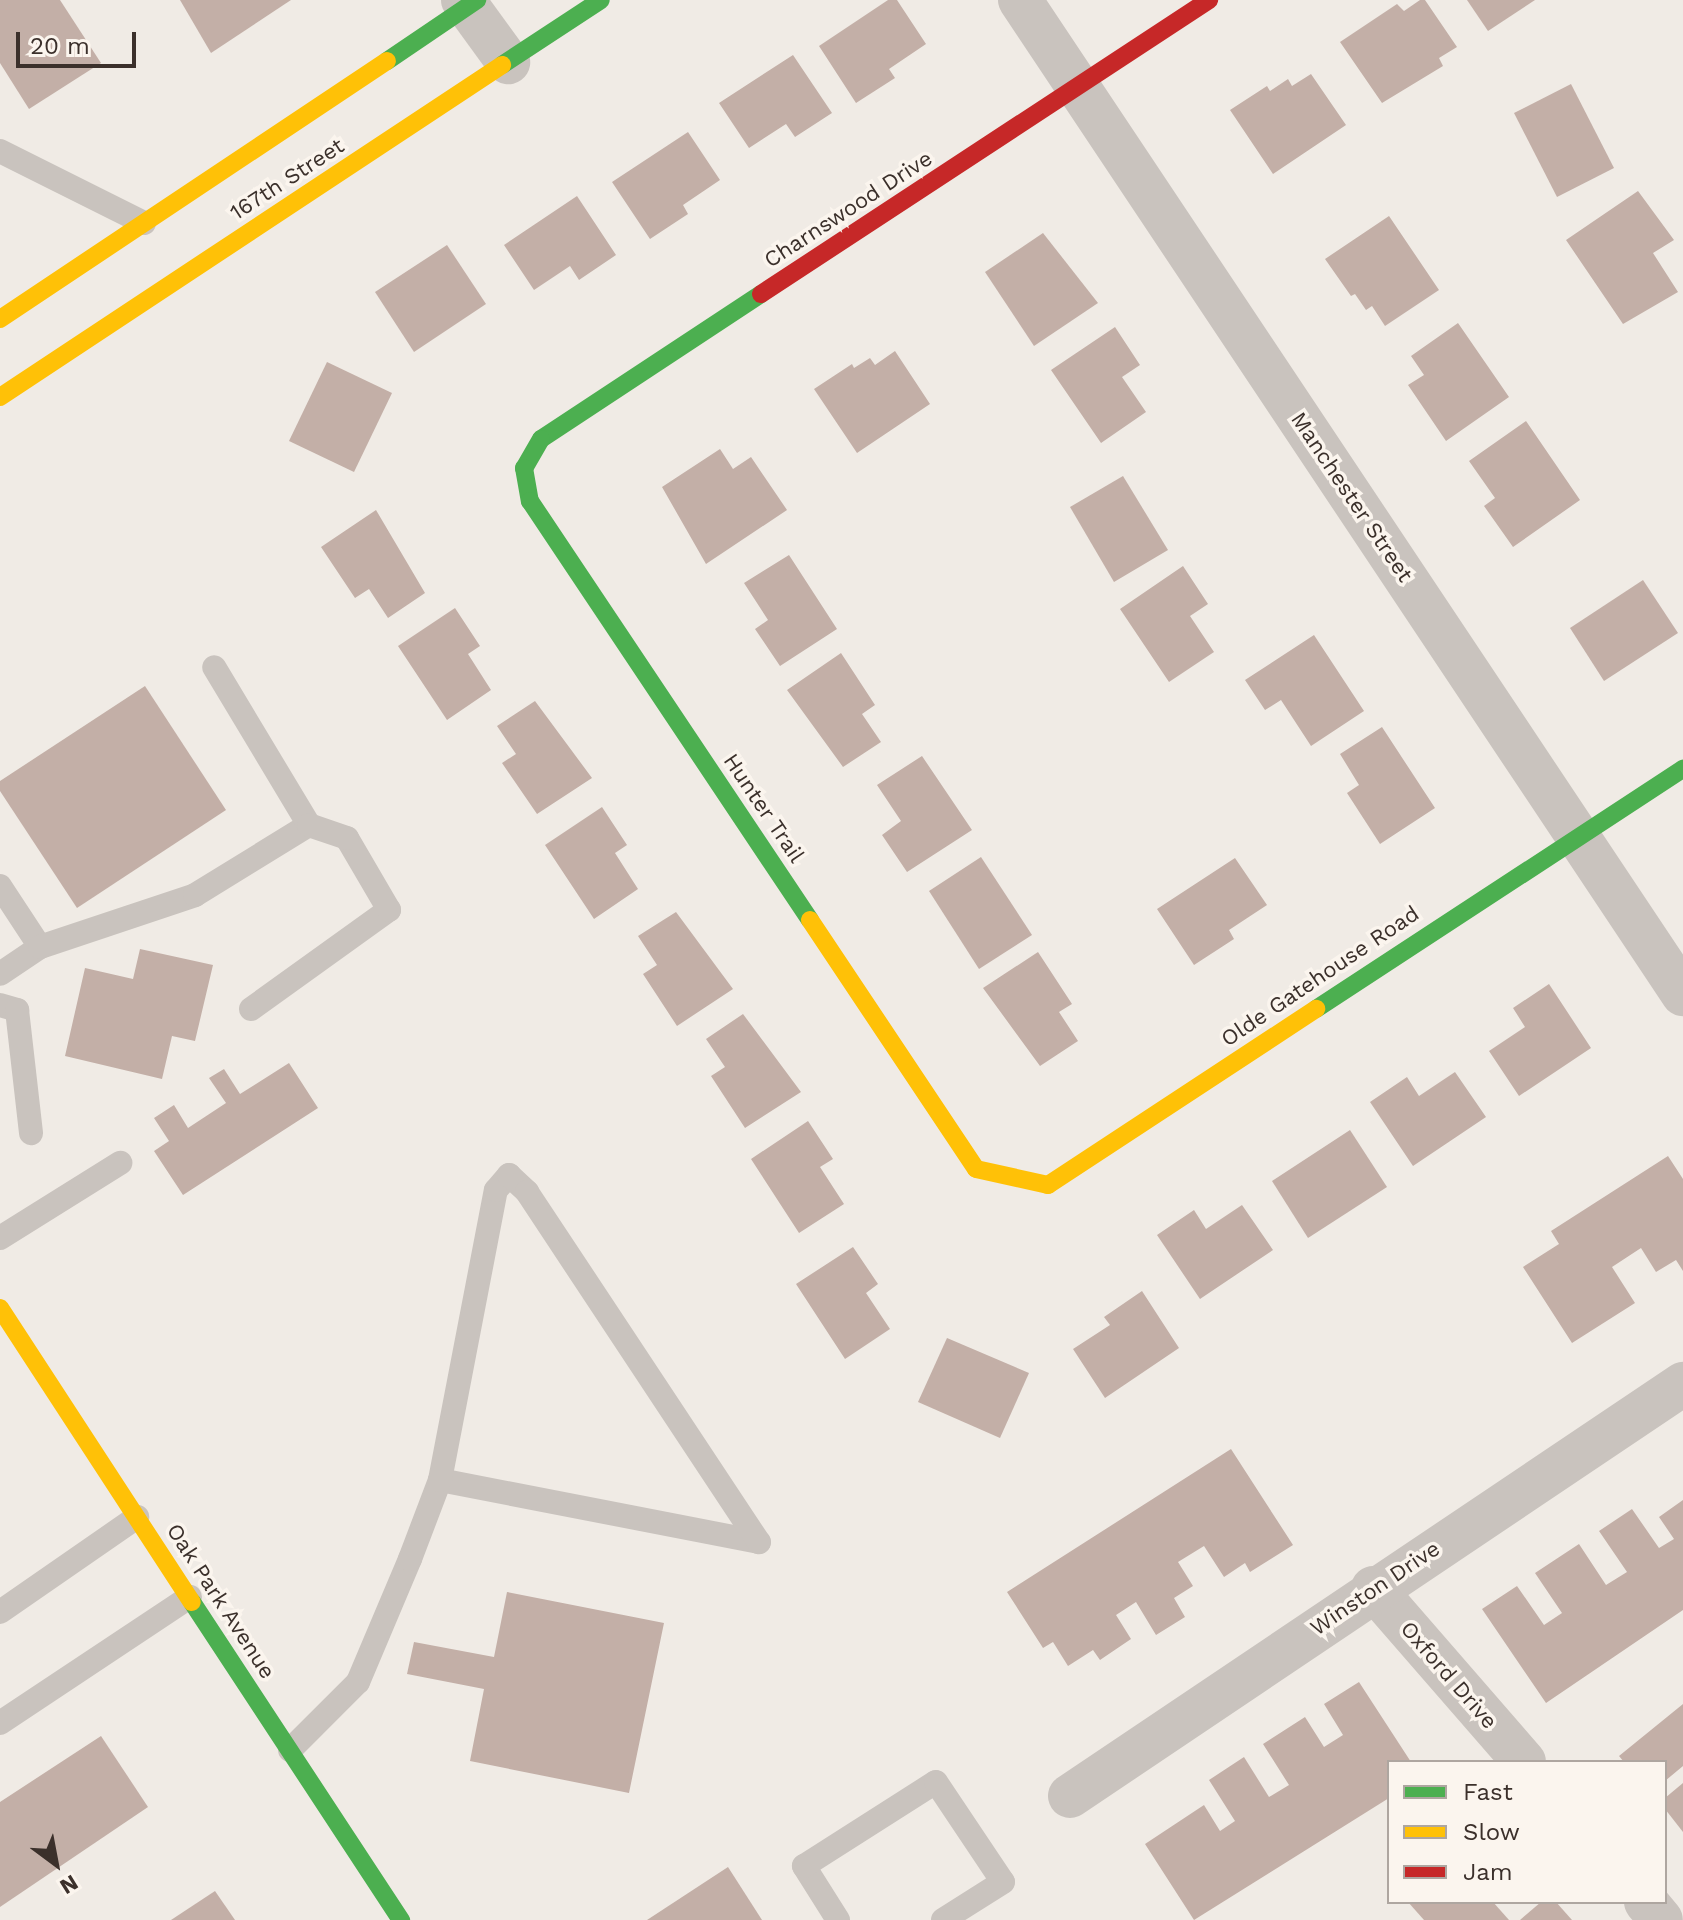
<!DOCTYPE html>
<html>
<head>
<meta charset="utf-8">
<style>
	body { margin:0 }
	#map { position:relative; width:1683px; height:1920px; overflow:hidden; background:#f0ebe5; font-family:"Work Sans",sans-serif }
	div>[style] { position:absolute }
	.building>* { inset:0; background:#c3afa7 }
	.lane>* { height:24px; margin:-12px; padding:0 12px; transform-origin:12px; border-radius:12px; background:#c9c3be }
	.street>* { height:44px; margin:-22px; padding:0 22px; transform-origin:22px; border-radius:22px; background:#c9c3be }
	.fast>* { height:18px; margin:-9px; padding:0 9px; transform-origin:9px; border-radius:9px; background:#4caf50 }
	.slow>* { height:18px; margin:-9px; padding:0 9px; transform-origin:9px; border-radius:9px; background:#ffc107 }
	.jam>* { height:18px; margin:-9px; padding:0 9px; transform-origin:9px; border-radius:9px; background:#c62828 }
	span { translate:-50% -50%; white-space:nowrap; text-align:center; line-height:1.15; -webkit-text-stroke:7px #fbf5ee; paint-order:stroke }
	.street-label { font-size:22px; color:#3b302b }
	.legend { position:absolute; left:1387px; top:1760px; width:280px; height:144px; box-sizing:border-box; background:#fbf5ee; border:2px solid #aea6a0; margin:0; padding:10px 14px; list-style:none; font-size:24px; color:#3b302b }
	.legend li { display:flex; align-items:center; gap:16px; height:40px }
	.legend b { width:40px; border:2px solid #aea6a0 }
	.north { position:absolute; left:16px; top:1824px; width:80px; height:80px; -webkit-text-stroke:6px #fbf5ee; paint-order:stroke; rotate:148deg; font-size:22px; font-weight:700; line-height:32px; text-align:center; color:#3b302b }
	.north::after { content:''; display:block; margin:auto; width:28px; height:36px; background:#3b302b; clip-path:polygon(50% 0,100% 100%,50% 72%,0 100%) }
	.scale { position:absolute; left:16px; top:32px; width:120px; height:36px; box-sizing:border-box; border:4px solid #3b302b; border-top:0; padding-left:10px; font-size:24px; line-height:28px; white-space:nowrap; color:#3b302b; -webkit-text-stroke:6px #fbf5ee; paint-order:stroke }
</style>
</head>
<body>
<div id="map">
	<div class="building">
		<i style="clip-path:polygon(0 0,60px 0,101px 63px,29px 109px,0 63px)"></i>
		<i style="clip-path:polygon(180px 0,291px 0,211px 53px)"></i>
		<i style="clip-path:polygon(888px 0,897px 0,926px 44px,889px 69px,895px 78px,856px 103px,819px 46px)"></i>
		<i style="clip-path:polygon(1420px 0,1425px 0,1457px 47px,1439px 58px,1443px 66px,1382px 103px,1340px 42px,1397px 4px,1404px 11px)"></i>
		<i style="clip-path:polygon(1467px 0,1535px 0,1488px 31px)"></i>
		<i style="clip-path:polygon(793px 55px,832px 113px,795px 137px,786px 124px,749px 148px,719px 103px)"></i>
		<i style="clip-path:polygon(1311px 74px,1346px 125px,1273px 174px,1230px 110px,1267px 86px,1270px 91px,1288px 79px,1292px 86px)"></i>
		<i style="clip-path:polygon(1571px 84px,1614px 168px,1557px 197px,1514px 113px)"></i>
		<i style="clip-path:polygon(688px 132px,720px 180px,683px 205px,688px 214px,650px 239px,612px 182px)"></i>
		<i style="clip-path:polygon(1638px 191px,1674px 240px,1653px 253px,1678px 292px,1623px 324px,1566px 240px)"></i>
		<i style="clip-path:polygon(577px 196px,616px 255px,579px 280px,570px 266px,534px 290px,504px 245px)"></i>
		<i style="clip-path:polygon(1389px 216px,1439px 290px,1385px 326px,1372px 306px,1366px 310px,1355px 294px,1351px 296px,1325px 259px)"></i>
		<i style="clip-path:polygon(1043px 233px,1098px 303px,1034px 346px,985px 272px)"></i>
		<i style="clip-path:polygon(447px 245px,486px 304px,414px 352px,375px 292px)"></i>
		<i style="clip-path:polygon(1458px 323px,1509px 397px,1446px 441px,1408px 385px,1424px 375px,1411px 356px)"></i>
		<i style="clip-path:polygon(1115px 327px,1140px 365px,1122px 377px,1146px 412px,1101px 443px,1051px 370px)"></i>
		<i style="clip-path:polygon(895px 351px,930px 404px,857px 453px,814px 389px,852px 364px,854px 368px,870px 358px,875px 365px)"></i>
		<i style="clip-path:polygon(327px 362px,392px 393px,354px 472px,289px 441px)"></i>
		<i style="clip-path:polygon(1526px 421px,1580px 500px,1513px 547px,1484px 506px,1495px 498px,1469px 461px)"></i>
		<i style="clip-path:polygon(720px 449px,733px 469px,751px 457px,787px 510px,706px 564px,662px 487px)"></i>
		<i style="clip-path:polygon(1123px 476px,1168px 550px,1114px 582px,1070px 507px)"></i>
		<i style="clip-path:polygon(376px 510px,425px 593px,388px 618px,369px 589px,355px 598px,321px 547px)"></i>
		<i style="clip-path:polygon(789px 555px,837px 629px,780px 666px,755px 629px,768px 620px,744px 583px)"></i>
		<i style="clip-path:polygon(1183px 566px,1208px 604px,1190px 616px,1214px 652px,1169px 682px,1120px 609px)"></i>
		<i style="clip-path:polygon(1643px 580px,1678px 633px,1604px 681px,1570px 628px)"></i>
		<i style="clip-path:polygon(455px 608px,480px 646px,468px 654px,491px 690px,447px 720px,398px 646px)"></i>
		<i style="clip-path:polygon(1314px 635px,1364px 711px,1311px 746px,1281px 700px,1265px 710px,1245px 680px)"></i>
		<i style="clip-path:polygon(841px 653px,875px 705px,862px 714px,881px 742px,843px 767px,787px 690px)"></i>
		<i style="clip-path:polygon(145px 686px,226px 810px,77px 908px,0 791px,0 781px)"></i>
		<i style="clip-path:polygon(535px 701px,592px 778px,537px 814px,502px 763px,516px 754px,497px 726px)"></i>
		<i style="clip-path:polygon(1382px 727px,1435px 808px,1380px 844px,1347px 793px,1359px 785px,1340px 754px)"></i>
		<i style="clip-path:polygon(922px 756px,972px 830px,907px 872px,882px 835px,901px 821px,877px 785px)"></i>
		<i style="clip-path:polygon(602px 807px,627px 845px,615px 853px,638px 889px,594px 919px,545px 845px)"></i>
		<i style="clip-path:polygon(981px 857px,1032px 935px,979px 969px,929px 891px)"></i>
		<i style="clip-path:polygon(1235px 858px,1267px 905px,1229px 930px,1234px 939px,1194px 965px,1157px 909px)"></i>
		<i style="clip-path:polygon(676px 912px,733px 989px,677px 1026px,643px 974px,657px 965px,638px 936px)"></i>
		<i style="clip-path:polygon(140px 949px,213px 965px,195px 1041px,172px 1036px,162px 1079px,65px 1056px,85px 968px,133px 979px)"></i>
		<i style="clip-path:polygon(1038px 952px,1072px 1004px,1059px 1012px,1078px 1041px,1040px 1066px,983px 988px)"></i>
		<i style="clip-path:polygon(1549px 984px,1591px 1048px,1519px 1096px,1489px 1051px,1525px 1027px,1513px 1008px)"></i>
		<i style="clip-path:polygon(743px 1014px,801px 1092px,745px 1128px,711px 1076px,725px 1067px,706px 1039px)"></i>
		<i style="clip-path:polygon(289px 1063px,318px 1108px,183px 1195px,154px 1151px,169px 1141px,154px 1118px,174px 1105px,188px 1128px,226px 1103px,209px 1078px,224px 1069px,240px 1094px)"></i>
		<i style="clip-path:polygon(1455px 1072px,1486px 1117px,1413px 1166px,1370px 1102px,1407px 1077px,1419px 1096px)"></i>
		<i style="clip-path:polygon(808px 1121px,833px 1159px,820px 1167px,844px 1204px,799px 1233px,751px 1159px)"></i>
		<i style="clip-path:polygon(1350px 1130px,1387px 1187px,1308px 1238px,1272px 1181px)"></i>
		<i style="clip-path:polygon(1668px 1156px,1683px 1179px,1683px 1271px,1676px 1260px,1656px 1272px,1641px 1248px,1612px 1267px,1635px 1303px,1572px 1343px,1523px 1267px,1559px 1244px,1551px 1231px)"></i>
		<i style="clip-path:polygon(1242px 1205px,1273px 1250px,1200px 1299px,1157px 1235px,1194px 1210px,1206px 1229px)"></i>
		<i style="clip-path:polygon(853px 1247px,878px 1284px,866px 1293px,890px 1329px,845px 1359px,796px 1284px)"></i>
		<i style="clip-path:polygon(1142px 1291px,1179px 1348px,1105px 1398px,1073px 1349px,1110px 1325px,1104px 1317px)"></i>
		<i style="clip-path:polygon(947px 1338px,1029px 1373px,1000px 1438px,918px 1402px)"></i>
		<i style="clip-path:polygon(1231px 1449px,1293px 1545px,1250px 1572px,1245px 1563px,1224px 1577px,1204px 1546px,1178px 1562px,1193px 1586px,1174px 1598px,1185px 1617px,1156px 1635px,1136px 1602px,1116px 1615px,1131px 1639px,1100px 1660px,1093px 1650px,1068px 1666px,1053px 1642px,1043px 1648px,1007px 1592px)"></i>
		<i style="clip-path:polygon(1683px 1500px,1683px 1610px,1546px 1703px,1482px 1609px,1517px 1586px,1544px 1625px,1562px 1613px,1535px 1573px,1579px 1544px,1606px 1585px,1627px 1572px,1599px 1531px,1632px 1509px,1659px 1548px,1674px 1539px,1659px 1517px)"></i>
		<i style="clip-path:polygon(507px 1592px,664px 1623px,629px 1793px,470px 1761px,484px 1689px,407px 1674px,414px 1642px,494px 1657px)"></i>
		<i style="clip-path:polygon(1359px 1682px,1411px 1762px,1389px 1762px,1389px 1798px,1194px 1920px,1145px 1844px,1204px 1805px,1220px 1831px,1235px 1821px,1209px 1780px,1244px 1757px,1269px 1797px,1289px 1785px,1263px 1744px,1305px 1717px,1324px 1747px,1343px 1735px,1324px 1704px)"></i>
		<i style="clip-path:polygon(1683px 1704px,1683px 1766px,1665px 1781px,1665px 1762px,1624px 1762px,1619px 1756px)"></i>
		<i style="clip-path:polygon(101px 1736px,148px 1807px,0 1907px,0 1802px)"></i>
		<i style="clip-path:polygon(1683px 1783px,1683px 1832px,1665px 1809px,1665px 1798px)"></i>
		<i style="clip-path:polygon(728px 1867px,762px 1920px,647px 1920px)"></i>
		<i style="clip-path:polygon(215px 1891px,235px 1920px,171px 1920px)"></i>
		<i style="clip-path:polygon(1408px 1902px,1493px 1902px,1509px 1920px,1424px 1920px)"></i>
		<i style="clip-path:polygon(1541px 1902px,1556px 1902px,1572px 1920px,1520px 1920px)"></i>
	</div>
	<div class="lane">
		<i style="left:0;top:151px;width:161px;rotate:26.6deg"></i>
		<i style="left:0;top:886px;width:73px;rotate:56.7deg"></i>
		<i style="left:40px;top:947px;width:48px;rotate:146deg"></i>
		<i style="left:40px;top:947px;width:163px;rotate:-18.5deg"></i>
		<i style="left:195px;top:895px;width:134px;rotate:-31.6deg"></i>
		<i style="left:309px;top:825px;width:184px;rotate:-121deg"></i>
		<i style="left:0;top:1005px;width:18px;rotate:16deg"></i>
		<i style="left:17px;top:1010px;width:124px;rotate:83.5deg"></i>
		<i style="left:251px;top:1009px;width:170px;rotate:-35.7deg"></i>
		<i style="left:389px;top:910px;width:83px;rotate:-120.3deg"></i>
		<i style="left:347px;top:838px;width:40px;rotate:-161.1deg"></i>
		<i style="left:0;top:1238px;width:142px;rotate:-32deg"></i>
		<i style="left:440px;top:1480px;width:325px;rotate:11deg"></i>
		<i style="left:0;top:1612px;width:167px;rotate:-34.7deg"></i>
		<i style="left:0;top:1723px;width:228px;rotate:-33.6deg"></i>
		<i style="left:290px;top:1750px;width:96px;rotate:-45deg"></i>
		<i style="left:358px;top:1682px;width:134px;rotate:-67.1deg"></i>
		<i style="left:410px;top:1559px;width:85px;rotate:-69.2deg"></i>
		<i style="left:440px;top:1480px;width:295px;rotate:-79.1deg"></i>
		<i style="left:496px;top:1190px;width:20px;rotate:-49deg"></i>
		<i style="left:509px;top:1175px;width:25px;rotate:43deg"></i>
		<i style="left:527px;top:1192px;width:420px;rotate:56.5deg"></i>
		<i style="left:838px;top:1920px;width:64px;rotate:-122.2deg"></i>
		<i style="left:804px;top:1866px;width:156px;rotate:-32.5deg"></i>
		<i style="left:936px;top:1782px;width:120px;rotate:56.2deg"></i>
		<i style="left:1003px;top:1882px;width:71px;rotate:147.7deg"></i>
	</div>
	<div class="street">
		<i style="left:463px;top:0;width:77px;rotate:54deg"></i>
		<i style="left:1020px;top:0;width:1195px;rotate:56.3deg"></i>
		<i style="left:1373px;top:1588px;width:230px;rotate:49deg"></i>
		<i style="left:1070px;top:1796px;width:739px;rotate:-33.91deg"></i>
		<i style="left:1646px;top:1902px;width:23px;rotate:50deg"></i>
	</div>
	<div class="fast">
		<i style="left:387px;top:61px;width:109px;rotate:-34.1deg"></i>
		<i style="left:502px;top:65px;width:118px;rotate:-33.3deg"></i>
		<i style="left:761px;top:294px;width:263px;rotate:146.6deg"></i>
		<i style="left:541px;top:439px;width:34px;rotate:120deg"></i>
		<i style="left:524px;top:468px;width:34px;rotate:80deg"></i>
		<i style="left:530px;top:501px;width:504px;rotate:56.25deg"></i>
		<i style="left:1316px;top:1009px;width:439px;rotate:-33.2deg"></i>
		<i style="left:192px;top:1602px;width:381px;rotate:56.7deg"></i>
	</div>
	<div class="slow">
		<i style="left:0;top:319px;width:465px;rotate:-33.7deg"></i>
		<i style="left:0;top:397px;width:602px;rotate:-33.48deg"></i>
		<i style="left:810px;top:920px;width:299px;rotate:56.3deg"></i>
		<i style="left:976px;top:1169px;width:74px;rotate:12.5deg"></i>
		<i style="left:1048px;top:1185px;width:321px;rotate:-33.3deg"></i>
		<i style="left:0;top:1308px;width:351px;rotate:56.9deg"></i>
	</div>
	<div class="jam">
		<i style="left:761px;top:294px;width:536px;rotate:-33.27deg"></i>
	</div>
	<div class="street-label">
		<span style="left:287px;top:179px;rotate:-33deg">167th Street</span>
		<span style="left:848px;top:209px;rotate:-33deg">Charnswood Drive</span>
		<span style="left:1352px;top:497px;rotate:56deg">Manchester Street</span>
		<span style="left:764px;top:808px;rotate:56deg">Hunter Trail</span>
		<span style="left:1320px;top:976px;rotate:-34deg">Olde Gatehouse Road</span>
		<span style="left:1375px;top:1588px;rotate:-34deg">Winston Drive</span>
		<span style="left:221px;top:1601px;rotate:57deg">Oak Park Avenue</span>
		<span style="left:1449px;top:1675px;rotate:49deg">Oxford Drive</span>
	</div>
	<ul class="legend">
	<li><b style="height:10px;background:#4caf50"></b>Fast</li>
	<li><b style="height:10px;background:#ffc107"></b>Slow</li>
	<li><b style="height:10px;background:#c62828"></b>Jam</li>
	</ul>
	<div class="north">N</div>
	<div class="scale">20 m</div>
</div>
</body>
</html>
